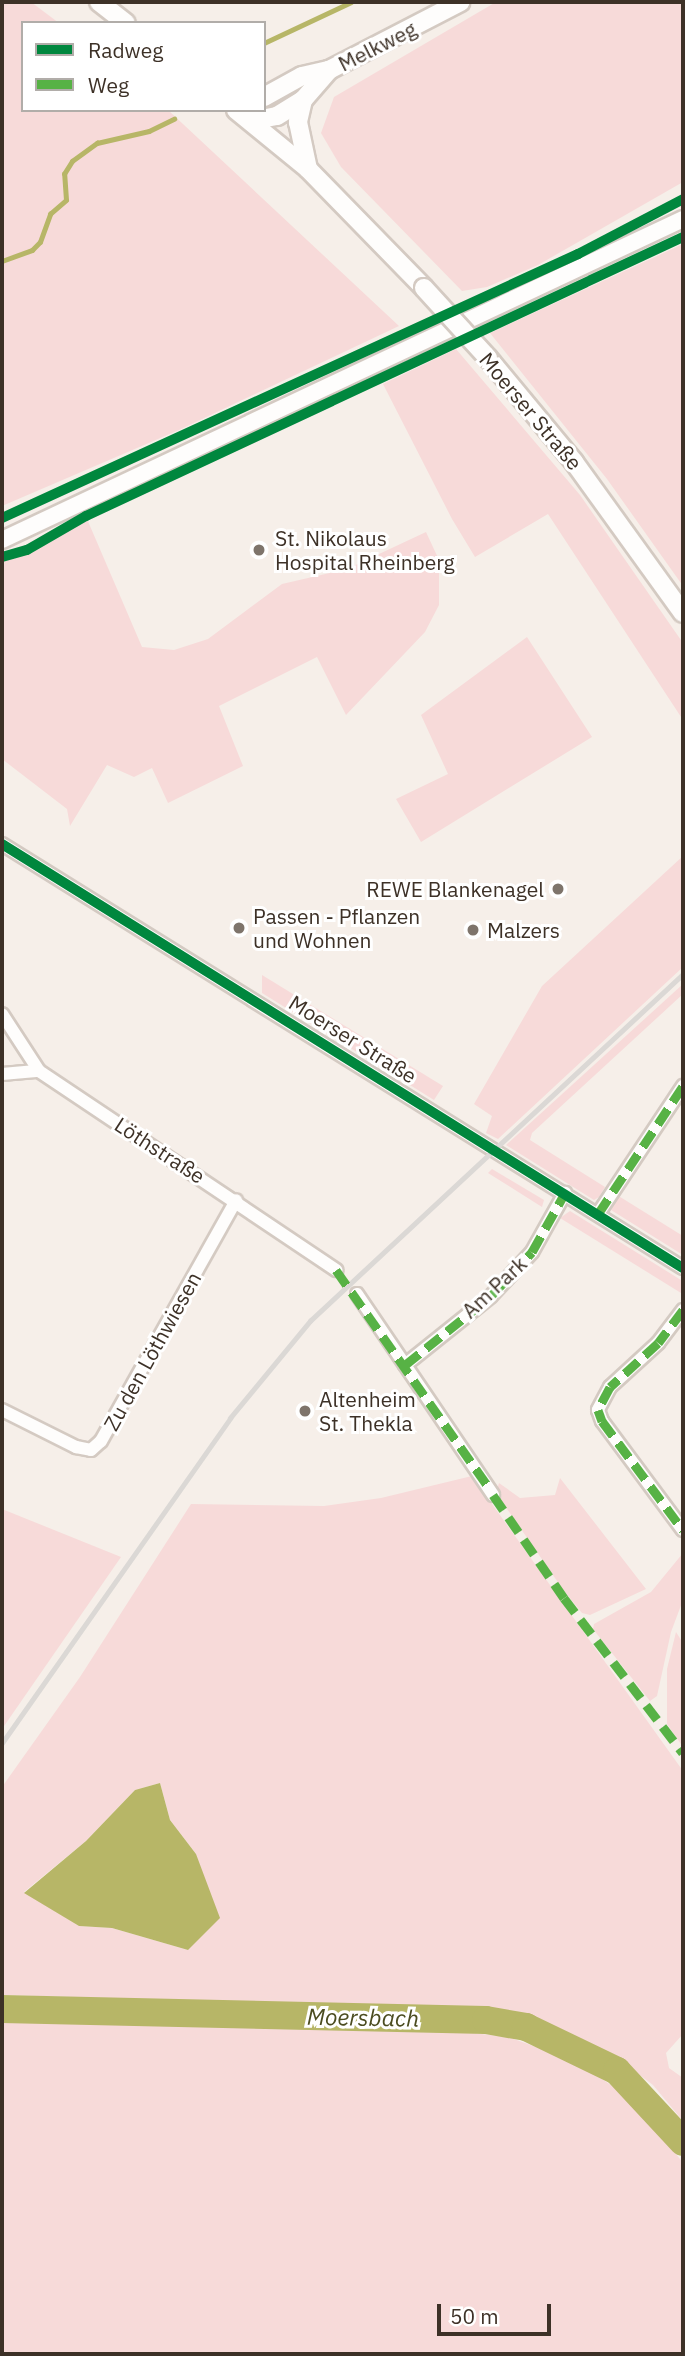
<!DOCTYPE html>
<html>
<head>
<meta charset="utf-8">
<style>
	body { margin:0 }
	#map { position:relative; width:685px; height:2356px; overflow:hidden; background:#f6efe9; font-family:"IBM Plex Sans",sans-serif }
	div>[style] { position:absolute }
	.green>* { inset:0; background:#f7dad9 }
	.water>* { inset:0; background:#b7b667 }
	.stream>* { height:4.5px; margin:-2.25px; padding:0 2.25px; transform-origin:2.25px; border-radius:2.25px; background:#b7b667 }
	.river>* { height:28px; margin:-14px; padding:0 14px; transform-origin:14px; border-radius:14px; background:#b7b667 }
	.roads { filter:drop-shadow(2px 0 #d4cac2) drop-shadow(-2px 0 #d4cac2) drop-shadow(0 2px #d4cac2) drop-shadow(0 -2px #d4cac2) }
	.minor>* { height:12px; margin:-6px; padding:0 6px; transform-origin:6px; border-radius:6px; background:#fefdfc }
	.tertiary>* { height:16px; margin:-8px; padding:0 8px; transform-origin:8px; border-radius:8px; background:#fefdfc }
	.secondary>* { height:18px; margin:-9px; padding:0 9px; transform-origin:9px; border-radius:9px; background:#fefdfc }
	.rail>* { height:4.5px; margin:-2.25px; padding:0 2.25px; transform-origin:2.25px; border-radius:2.25px; background:#dbd8d5 }
	.bridges { filter:drop-shadow(2px 0 #d4cac2) drop-shadow(-2px 0 #d4cac2) drop-shadow(0 2px #d4cac2) drop-shadow(0 -2px #d4cac2) }
	.secondary-bridge>* { height:18px; margin:-9px; padding:0 9px; transform-origin:9px; border-radius:9px; background:#fefdfc }
	.quiet>* { height:9px; margin-top:-4.5px; transform-origin:0; background:repeating-linear-gradient(90deg,#57b245 0 18px,transparent 0 27px) }
	.cycleway>* { height:10px; margin:-5px; padding:0 5px; transform-origin:5px; border-radius:5px; background:#00873e }
	.dots>* { width:19px; height:19px; translate:-50% -50%; box-sizing:border-box; border:4px solid #fff; border-radius:50% }
	span { translate:-50% -50%; white-space:nowrap; text-align:center; line-height:1.15; -webkit-text-stroke:6px #fff; paint-order:stroke }
	.street-label { font-size:21px; color:#3d3127 }
	.poi-label { font-size:21px; color:#3d3127 }
	.left { translate:0 -50%; text-align:left }
	.right { translate:-100% -50%; text-align:right }
	.water-label { font-size:23px; color:#4b4c20; font-style:italic }
	.frame { position:absolute; inset:0; border:4px solid #3d3127; pointer-events:none }
	.legend { position:absolute; left:21px; top:21px; width:245px; height:91px; box-sizing:border-box; background:#fff; border:2px solid #b1ada9; margin:0; padding:9px 12px; list-style:none; font-size:21px; color:#3d3127 }
	.legend li { display:flex; align-items:center; gap:14px; height:35px }
	.legend b { width:35px; border:2px solid #b1ada9 }
	.scale { position:absolute; left:437px; top:2304px; width:114px; height:32px; box-sizing:border-box; border:4px solid #3d3127; border-top:0; padding-left:9px; font-size:21px; line-height:24px; white-space:nowrap; color:#3d3127; -webkit-text-stroke:5px #fff; paint-order:stroke }
</style>
</head>
<body>
<div id="map">
	<div class="green">
		<i style="clip-path:polygon(2px 2px,31px 2px,59px 23px,23px 23px,23px 110px,168px 110px,399px 326px,179px 430px,2px 506px)"></i>
		<i style="clip-path:polygon(496px 2px,683px 2px,683px 182px,538px 265px,487px 287px,462px 291px,341px 167px,321px 133px,334px 97px)"></i>
		<i style="clip-path:polygon(683px 244px,683px 586px,607px 479px,490px 333px)"></i>
		<i style="clip-path:polygon(456px 349px,580px 495px,683px 643px,683px 720px,548px 514px,475px 557px,452px 519px,383px 384px)"></i>
		<i style="clip-path:polygon(87px 519px,142px 647px,174px 650px,208px 639px,282px 584px,347px 569px,426px 532px,439px 560px,439px 605px,425px 632px,346px 715px,317px 657px,219px 706px,243px 766px,168px 803px,152px 768px,134px 777px,107px 765px,70px 826px,67px 809px,2px 759px,2px 559px,23px 554px)"></i>
		<i style="clip-path:polygon(527px 637px,592px 737px,421px 842px,396px 799px,448px 774px,421px 715px)"></i>
		<i style="clip-path:polygon(683px 856px,683px 967px,498px 1139px,486px 1133px,492px 1116px,474px 1104px,542px 986px)"></i>
		<i style="clip-path:polygon(262px 975px,443px 1086px,434px 1100px,262px 993px)"></i>
		<i style="clip-path:polygon(683px 984px,683px 994px,532px 1133px,530px 1140px,605px 1187px,599px 1197px,594px 1200px,506px 1145px)"></i>
		<i style="clip-path:polygon(492px 1169px,544px 1200px,542px 1207px,488px 1173px)"></i>
		<i style="clip-path:polygon(617px 1195px,683px 1236px,683px 1255px,611px 1210px)"></i>
		<i style="clip-path:polygon(570px 1211px,681px 1280px,681px 1293px,560px 1218px)"></i>
		<i style="clip-path:polygon(evenodd,472px 1476px,683px 1771px,683px 2034px,666px 2053px,669px 2068px,683px 2078px,683px 2121px,653px 2085px,613px 2055px,540px 2019px,497px 2009px,2px 1995px,2px 1787px,80px 1677px,191px 1504px,324px 1506px,381px 1498px,472px 1476px,160px 1783px,170px 1820px,196px 1854px,188px 1950px,112px 1928px,79px 1926px,24px 1892px,86px 1841px,135px 1790px,160px 1783px)"></i>
		<i style="clip-path:polygon(560px 1478px,646px 1589px,590px 1615px,582px 1613px,564px 1591px,496px 1493px,499px 1483px,520px 1498px,555px 1495px)"></i>
		<i style="clip-path:polygon(2px 1509px,121px 1557px,2px 1729px)"></i>
		<i style="clip-path:polygon(683px 1553px,683px 1600px,671px 1632px,657px 1696px,650px 1701px,593px 1629px,594px 1624px,651px 1592px)"></i>
		<i style="clip-path:polygon(676px 1632px,683px 1643px,683px 1747px,667px 1724px,667px 1669px)"></i>
		<i style="clip-path:polygon(2px 2022px,464px 2032px,508px 2037px,576px 2061px,637px 2103px,683px 2163px,683px 2354px,2px 2354px)"></i>
	</div>
	<div class="water">
		<i style="clip-path:polygon(160px 1783px,170px 1820px,196px 1854px,220px 1918px,188px 1950px,112px 1928px,79px 1926px,24px 1893px,86px 1841px,135px 1790px)"></i>
	</div>
	<div class="stream">
		<i style="left:264px;top:43px;width:96px;rotate:-25.2deg"></i>
		<i style="left:2px;top:261px;width:32px;rotate:-20deg"></i>
		<i style="left:32px;top:250px;width:11px;rotate:-45deg"></i>
		<i style="left:40px;top:242px;width:30px;rotate:-70deg"></i>
		<i style="left:50px;top:214px;width:21px;rotate:-41deg"></i>
		<i style="left:66px;top:200px;width:26px;rotate:-94deg"></i>
		<i style="left:64px;top:174px;width:15px;rotate:-58deg"></i>
		<i style="left:72px;top:161px;width:31px;rotate:-36deg"></i>
		<i style="left:97px;top:143px;width:53px;rotate:-13deg"></i>
		<i style="left:149px;top:131px;width:28px;rotate:-26deg"></i>
	</div>
	<div class="river">
		<i style="left:2px;top:2009px;width:484px;rotate:1.3deg"></i>
		<i style="left:486px;top:2020px;width:41px;rotate:9.9deg"></i>
		<i style="left:526px;top:2027px;width:101px;rotate:25.8deg"></i>
		<i style="left:617px;top:2071px;width:97px;rotate:47.1deg"></i>
	</div>
	<div class="roads">
		<div class="minor">
			<i style="left:2px;top:844px;width:802px;rotate:31.91deg"></i>
			<i style="left:2px;top:1014px;width:68px;rotate:57deg"></i>
			<i style="left:39px;top:1071px;width:358px;rotate:33.8deg"></i>
			<i style="left:2px;top:1074px;width:37px;rotate:-5deg"></i>
			<i style="left:598px;top:1214px;width:154px;rotate:-56.4deg"></i>
			<i style="left:357px;top:1294px;width:243px;rotate:55.9deg"></i>
			<i style="left:683px;top:1310px;width:41px;rotate:127.1deg"></i>
			<i style="left:658px;top:1343px;width:65px;rotate:137.5deg"></i>
			<i style="left:610px;top:1387px;width:26px;rotate:118deg"></i>
			<i style="left:598px;top:1410px;width:12px;rotate:70deg"></i>
			<i style="left:602px;top:1421px;width:136px;rotate:53.4deg"></i>
			<i style="left:405px;top:1365px;width:110px;rotate:-38.7deg"></i>
			<i style="left:491px;top:1296px;width:60px;rotate:-47deg"></i>
			<i style="left:532px;top:1252px;width:68px;rotate:-60.8deg"></i>
			<i style="left:2px;top:1410px;width:83px;rotate:26.6deg"></i>
			<i style="left:76px;top:1447px;width:15px;rotate:11deg"></i>
			<i style="left:91px;top:1450px;width:13px;rotate:-42deg"></i>
			<i style="left:101px;top:1441px;width:276px;rotate:-60.7deg"></i>
		</div>
		<div class="tertiary">
			<i style="left:2px;top:540px;width:753px;rotate:-25.24deg"></i>
		</div>
		<div class="secondary">
			<i style="left:99px;top:2px;width:34px;rotate:38deg"></i>
			<i style="left:264px;top:97px;width:43px;rotate:-28.9deg"></i>
			<i style="left:302px;top:76px;width:28px;rotate:-13deg"></i>
			<i style="left:329px;top:70px;width:148px;rotate:-27.3deg"></i>
			<i style="left:303px;top:100px;width:23px;rotate:103deg"></i>
			<i style="left:298px;top:122px;width:48px;rotate:78deg"></i>
			<i style="left:236px;top:110px;width:93px;rotate:39.3deg"></i>
			<i style="left:308px;top:169px;width:166px;rotate:45.7deg"></i>
			<i style="left:251px;top:121px;width:26px;rotate:-11deg"></i>
			<i style="left:277px;top:116px;width:31px;rotate:-32deg"></i>
			<i style="left:303px;top:100px;width:40px;rotate:-49deg"></i>
			<i style="left:488px;top:358px;width:135px;rotate:50.4deg"></i>
			<i style="left:574px;top:462px;width:186px;rotate:54.2deg"></i>
		</div>
	</div>
	<div class="rail">
		<i style="left:2px;top:1743px;width:397px;rotate:-54.9deg"></i>
		<i style="left:230px;top:1418px;width:126px;rotate:-50.5deg"></i>
		<i style="left:310px;top:1321px;width:509px;rotate:-42.93deg"></i>
	</div>
	<div class="bridges">
		<div class="secondary-bridge">
			<i style="left:424px;top:288px;width:95px;rotate:47.6deg"></i>
		</div>
	</div>
	<div class="quiet">
		<i style="left:598px;top:1214px;width:154px;rotate:-56.4deg"></i>
		<i style="left:336px;top:1270px;width:263px;rotate:54.9deg"></i>
		<i style="left:683px;top:1310px;width:41px;rotate:127.1deg"></i>
		<i style="left:658px;top:1343px;width:65px;rotate:137.5deg"></i>
		<i style="left:610px;top:1387px;width:26px;rotate:118deg"></i>
		<i style="left:598px;top:1410px;width:12px;rotate:70deg"></i>
		<i style="left:602px;top:1421px;width:136px;rotate:53.4deg"></i>
		<i style="left:405px;top:1365px;width:110px;rotate:-38.7deg"></i>
		<i style="left:491px;top:1296px;width:60px;rotate:-47deg"></i>
		<i style="left:532px;top:1252px;width:68px;rotate:-60.8deg"></i>
		<i style="left:493px;top:1495px;width:125px;rotate:55.4deg"></i>
		<i style="left:564px;top:1598px;width:195px;rotate:52.5deg"></i>
	</div>
	<div class="cycleway">
		<i style="left:2px;top:518px;width:634px;rotate:-24.62deg"></i>
		<i style="left:578px;top:254px;width:119px;rotate:-27.6deg"></i>
		<i style="left:2px;top:557px;width:26px;rotate:-16deg"></i>
		<i style="left:27px;top:550px;width:68px;rotate:-30deg"></i>
		<i style="left:86px;top:516px;width:659px;rotate:-25.05deg"></i>
		<i style="left:2px;top:844px;width:802px;rotate:31.91deg"></i>
	</div>
	<div class="dots">
		<i style="left:259px;top:550px;background:#7e746b"></i>
		<i style="left:558px;top:889px;background:#7e746b"></i>
		<i style="left:239px;top:928px;background:#7e746b"></i>
		<i style="left:473px;top:930px;background:#7e746b"></i>
		<i style="left:305px;top:1411px;background:#7e746b"></i>
	</div>
	<div class="street-label">
		<span style="left:377px;top:46px;rotate:-27deg">Melkweg</span>
		<span style="left:531px;top:411px;rotate:50deg">Moerser Straße</span>
		<span style="left:353px;top:1039px;rotate:32deg">Moerser Straße</span>
		<span style="left:160px;top:1150px;rotate:33deg">Löthstraße</span>
		<span style="left:494px;top:1287px;rotate:-43deg">Am Park</span>
		<span style="left:152px;top:1351px;rotate:-61deg">Zu den Löthwiesen</span>
	</div>
	<div class="poi-label">
		<span class="left" style="left:275px;top:550px">St. Nikolaus<br>Hospital Rheinberg</span>
		<span class="right" style="left:544px;top:889px">REWE Blankenagel</span>
		<span class="left" style="left:253px;top:928px">Passen - Pflanzen<br>und Wohnen</span>
		<span class="left" style="left:487px;top:930px">Malzers</span>
		<span class="left" style="left:319px;top:1411px">Altenheim<br>St. Thekla</span>
	</div>
	<div class="water-label">
		<span style="left:363px;top:2017px;rotate:1deg">Moersbach</span>
	</div>
	<div class="frame"></div>
	<ul class="legend">
	<li><b style="height:9px;background:#00873e"></b>Radweg</li>
	<li><b style="height:9px;background:#57b245"></b>Weg</li>
	</ul>
	<div class="scale">50 m</div>
</div>
</body>
</html>
